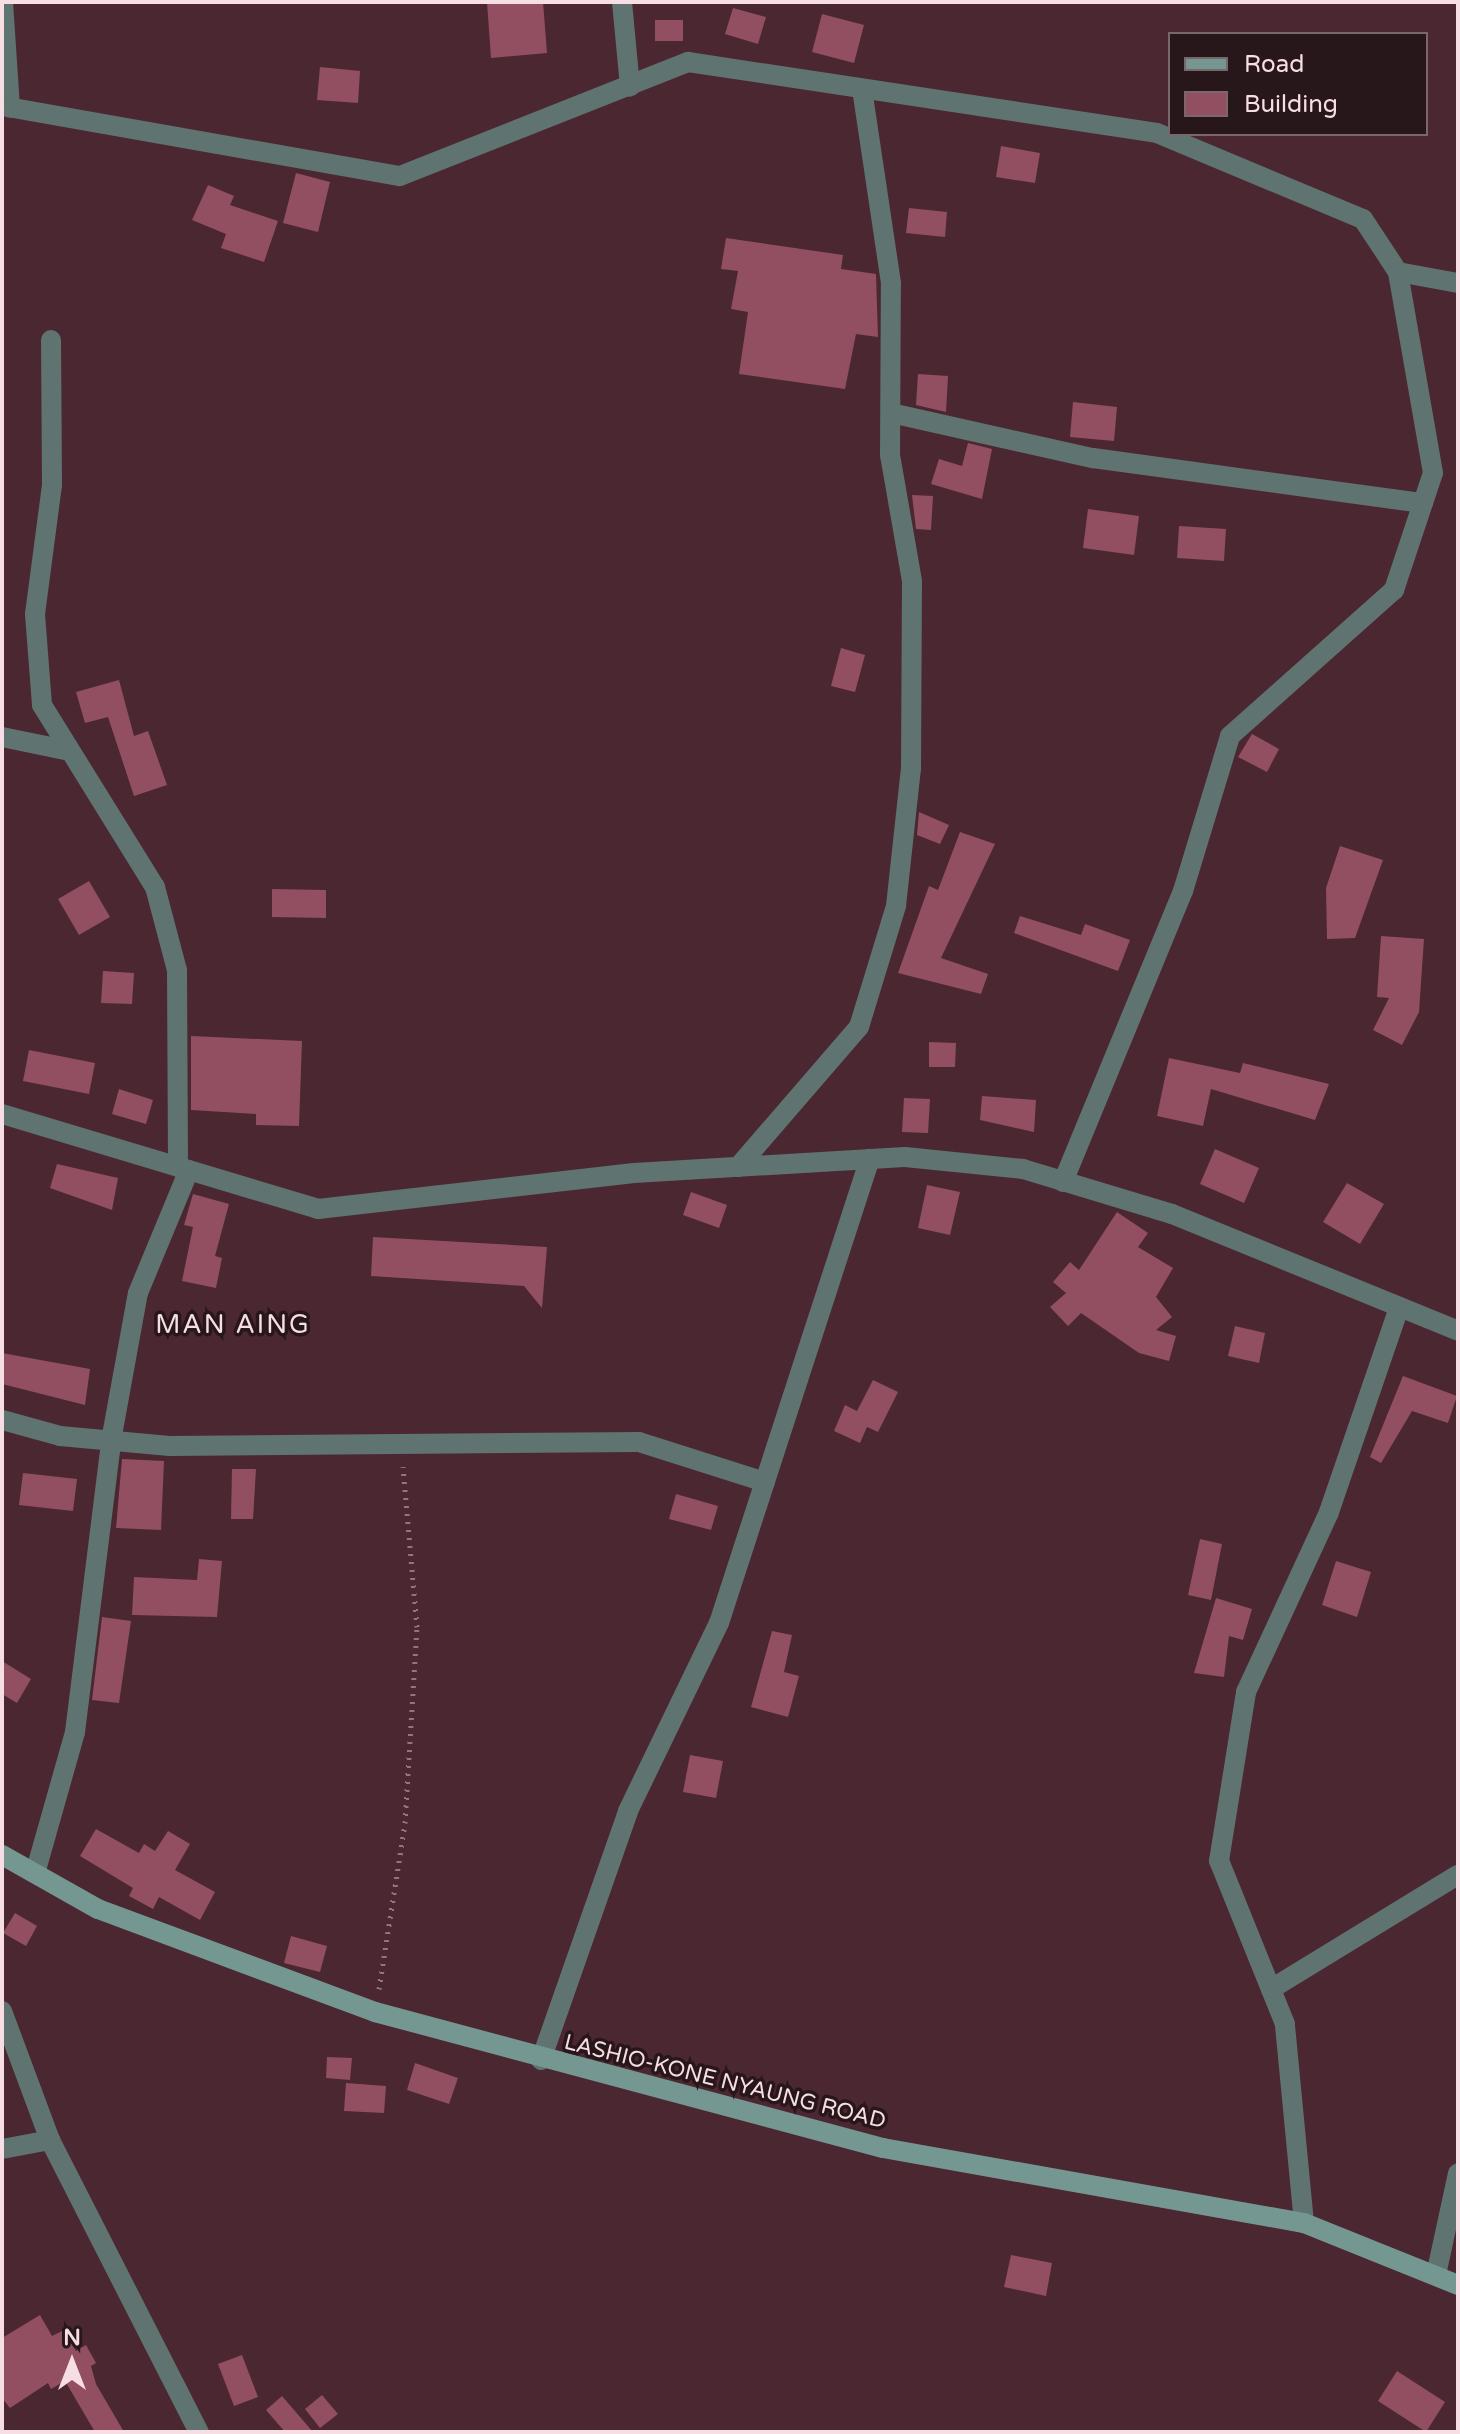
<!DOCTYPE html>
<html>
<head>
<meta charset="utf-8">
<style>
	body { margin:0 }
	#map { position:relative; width:1460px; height:2434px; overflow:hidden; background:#4b2731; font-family:"Varela Round",sans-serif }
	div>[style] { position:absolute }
	.building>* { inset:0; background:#914f61 }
	.path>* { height:5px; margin-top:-2.5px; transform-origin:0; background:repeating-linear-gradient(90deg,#94757d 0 2px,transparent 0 8px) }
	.minor>* { height:20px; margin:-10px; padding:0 10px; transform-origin:10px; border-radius:10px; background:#5f7370 }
	.tertiary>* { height:20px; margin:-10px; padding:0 10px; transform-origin:10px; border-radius:10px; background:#5f7370 }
	.secondary>* { height:20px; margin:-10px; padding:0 10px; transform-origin:10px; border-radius:10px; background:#759791 }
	span { translate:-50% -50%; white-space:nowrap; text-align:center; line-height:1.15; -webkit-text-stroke:7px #27161a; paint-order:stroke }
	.street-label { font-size:22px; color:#f7dee4 }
	.quarter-label { font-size:26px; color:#f7dee4; letter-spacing:2px }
	.frame { position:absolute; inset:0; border:4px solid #f7dee4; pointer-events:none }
	.legend { position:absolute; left:1168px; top:32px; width:260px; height:104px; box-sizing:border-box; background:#27161a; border:2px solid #7a666b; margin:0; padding:10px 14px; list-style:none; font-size:24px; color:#f7dee4 }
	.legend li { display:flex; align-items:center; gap:16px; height:40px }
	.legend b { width:40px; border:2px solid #7a666b }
	.north { position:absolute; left:32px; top:2322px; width:80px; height:80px; -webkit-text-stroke:6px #27161a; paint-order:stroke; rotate:0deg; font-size:22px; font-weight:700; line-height:32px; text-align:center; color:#f7dee4 }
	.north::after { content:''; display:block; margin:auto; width:28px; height:36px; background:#f7dee4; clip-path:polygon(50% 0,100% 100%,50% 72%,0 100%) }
</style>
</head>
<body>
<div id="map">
	<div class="building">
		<i style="clip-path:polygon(487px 2px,543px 2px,547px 53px,491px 58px)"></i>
		<i style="clip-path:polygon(733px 8px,766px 17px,758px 44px,725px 34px)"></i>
		<i style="clip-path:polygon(822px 14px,864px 25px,854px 63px,812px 52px)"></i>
		<i style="clip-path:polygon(655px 20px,683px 20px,683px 41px,655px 41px)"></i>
		<i style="clip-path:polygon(320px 67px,360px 71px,358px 103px,317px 100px)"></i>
		<i style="clip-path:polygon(1001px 146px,1040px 153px,1035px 183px,996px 177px)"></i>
		<i style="clip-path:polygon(296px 173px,330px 182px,318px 232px,283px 223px)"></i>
		<i style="clip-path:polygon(208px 185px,234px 196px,230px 205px,278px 221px,264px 262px,221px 248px,226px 234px,192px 220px)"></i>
		<i style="clip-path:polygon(909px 208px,947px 212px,945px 237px,906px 233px)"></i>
		<i style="clip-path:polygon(726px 238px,843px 255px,841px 269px,876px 274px,878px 337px,856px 334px,845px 389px,739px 374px,748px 312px,731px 309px,738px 271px,721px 269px)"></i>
		<i style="clip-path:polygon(918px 374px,948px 376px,946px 412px,916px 405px)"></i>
		<i style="clip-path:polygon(1073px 402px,1117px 407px,1114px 441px,1070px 437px)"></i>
		<i style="clip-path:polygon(968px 443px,992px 449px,982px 499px,931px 484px,939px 459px,962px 466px)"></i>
		<i style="clip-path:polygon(912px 495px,933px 496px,931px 530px,916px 529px)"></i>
		<i style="clip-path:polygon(1088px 509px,1139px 516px,1134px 555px,1083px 548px)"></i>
		<i style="clip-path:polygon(1179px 526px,1226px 529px,1224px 561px,1177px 558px)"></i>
		<i style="clip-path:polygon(841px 648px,865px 655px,855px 692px,831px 686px)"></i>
		<i style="clip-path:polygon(119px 680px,134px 736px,148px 731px,167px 785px,134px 796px,108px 717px,85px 723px,76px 692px)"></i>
		<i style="clip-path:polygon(1252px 734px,1279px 749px,1267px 772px,1238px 757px)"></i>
		<i style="clip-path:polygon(919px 812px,949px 825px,940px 844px,917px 835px)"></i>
		<i style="clip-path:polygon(960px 832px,995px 844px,941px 958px,988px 974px,981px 994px,898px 973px,929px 886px,938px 890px)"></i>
		<i style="clip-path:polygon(1340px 846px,1383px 860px,1355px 938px,1327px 939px,1326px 888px)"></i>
		<i style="clip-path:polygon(89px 881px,110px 917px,79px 935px,58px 899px)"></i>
		<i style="clip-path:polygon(272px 889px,326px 890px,326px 918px,272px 917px)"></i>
		<i style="clip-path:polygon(1020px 916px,1081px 935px,1085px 924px,1130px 940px,1118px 971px,1014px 933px)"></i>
		<i style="clip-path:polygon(1381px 936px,1424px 939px,1419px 1012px,1402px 1045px,1373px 1030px,1389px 998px,1377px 997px)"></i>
		<i style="clip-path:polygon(103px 971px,134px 973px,132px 1004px,101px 1003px)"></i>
		<i style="clip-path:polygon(191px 1036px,302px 1041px,299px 1126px,256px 1125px,256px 1114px,191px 1110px)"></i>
		<i style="clip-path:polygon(929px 1042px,956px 1043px,955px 1067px,929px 1067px)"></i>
		<i style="clip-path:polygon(29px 1050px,95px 1063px,89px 1094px,23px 1081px)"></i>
		<i style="clip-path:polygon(1169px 1058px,1240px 1073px,1243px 1063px,1329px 1084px,1315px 1120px,1211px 1089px,1203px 1126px,1157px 1116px)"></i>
		<i style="clip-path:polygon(119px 1089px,153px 1100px,146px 1124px,112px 1114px)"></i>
		<i style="clip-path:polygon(982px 1096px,1036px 1100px,1034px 1132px,980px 1120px)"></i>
		<i style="clip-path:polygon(904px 1098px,930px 1099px,928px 1133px,902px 1132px)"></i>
		<i style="clip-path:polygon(1215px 1149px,1259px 1168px,1244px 1203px,1200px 1184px)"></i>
		<i style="clip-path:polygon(57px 1164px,118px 1178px,112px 1210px,50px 1188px)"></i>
		<i style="clip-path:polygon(1347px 1183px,1384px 1204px,1360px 1244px,1323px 1222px)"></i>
		<i style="clip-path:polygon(927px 1185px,960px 1192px,950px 1235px,918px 1228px)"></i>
		<i style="clip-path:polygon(691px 1192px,727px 1205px,719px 1228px,683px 1215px)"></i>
		<i style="clip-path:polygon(193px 1194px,229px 1204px,215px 1256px,222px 1258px,216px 1288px,182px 1281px,193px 1227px,184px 1225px)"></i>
		<i style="clip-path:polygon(1117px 1212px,1148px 1233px,1138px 1247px,1173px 1268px,1156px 1297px,1172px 1317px,1156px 1330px,1176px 1336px,1169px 1361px,1139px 1353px,1081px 1313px,1068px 1326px,1050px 1307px,1066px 1293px,1053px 1282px,1070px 1262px,1079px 1270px)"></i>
		<i style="clip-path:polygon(373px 1237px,547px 1247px,542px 1308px,524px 1286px,371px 1276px)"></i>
		<i style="clip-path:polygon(1235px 1326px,1265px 1333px,1259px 1363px,1228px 1356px)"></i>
		<i style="clip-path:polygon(2px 1353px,90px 1369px,85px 1405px,2px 1384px)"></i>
		<i style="clip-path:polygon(1403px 1376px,1457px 1396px,1448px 1423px,1412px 1411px,1381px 1463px,1370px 1457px)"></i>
		<i style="clip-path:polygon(873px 1380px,898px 1392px,878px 1432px,867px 1427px,860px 1443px,834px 1431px,845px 1405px,857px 1411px)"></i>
		<i style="clip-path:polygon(122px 1459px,164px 1461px,161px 1530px,116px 1528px)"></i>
		<i style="clip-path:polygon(232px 1469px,256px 1469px,253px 1519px,231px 1519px)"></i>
		<i style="clip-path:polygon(23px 1473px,77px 1479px,73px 1511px,19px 1505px)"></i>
		<i style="clip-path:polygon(676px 1494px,718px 1506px,711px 1530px,669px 1519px)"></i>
		<i style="clip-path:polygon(1200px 1539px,1222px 1544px,1211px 1600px,1188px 1595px)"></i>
		<i style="clip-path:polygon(199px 1559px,222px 1561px,217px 1617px,132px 1615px,134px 1577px,197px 1580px)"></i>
		<i style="clip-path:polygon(1336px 1561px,1371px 1572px,1357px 1617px,1322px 1605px)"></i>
		<i style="clip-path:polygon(1216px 1598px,1252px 1609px,1243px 1640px,1229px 1636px,1224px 1677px,1194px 1673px)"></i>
		<i style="clip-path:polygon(102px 1617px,131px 1621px,119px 1703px,92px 1700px)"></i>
		<i style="clip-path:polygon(772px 1631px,792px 1635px,784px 1672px,799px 1676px,788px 1717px,751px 1707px)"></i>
		<i style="clip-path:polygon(2px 1661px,31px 1679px,17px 1703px,2px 1694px)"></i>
		<i style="clip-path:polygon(690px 1755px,723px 1761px,716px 1798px,683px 1792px)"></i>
		<i style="clip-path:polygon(96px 1829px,139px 1853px,144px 1844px,155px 1851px,168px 1831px,190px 1844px,175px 1870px,215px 1892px,200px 1920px,159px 1897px,153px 1909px,129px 1896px,133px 1888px,80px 1856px)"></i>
		<i style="clip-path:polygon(15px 1913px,37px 1926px,26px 1946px,3px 1933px)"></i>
		<i style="clip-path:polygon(291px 1936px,327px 1946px,320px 1972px,284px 1963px)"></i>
		<i style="clip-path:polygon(327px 2057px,352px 2058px,350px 2080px,326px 2078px)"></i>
		<i style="clip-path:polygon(415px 2063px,458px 2078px,449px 2104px,407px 2090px)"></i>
		<i style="clip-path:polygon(346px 2083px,386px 2086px,384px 2113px,344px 2111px)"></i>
		<i style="clip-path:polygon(1011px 2255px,1052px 2263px,1046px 2296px,1004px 2287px)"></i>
		<i style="clip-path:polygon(40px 2315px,52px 2336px,64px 2330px,76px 2351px,86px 2345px,96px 2363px,91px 2366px,96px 2384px,124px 2432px,95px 2432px,65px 2381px,51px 2389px,48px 2383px,10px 2408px,2px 2398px,2px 2338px)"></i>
		<i style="clip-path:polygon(242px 2355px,258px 2397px,234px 2406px,218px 2364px)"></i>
		<i style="clip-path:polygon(1397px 2371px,1445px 2402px,1426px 2432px,1378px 2401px)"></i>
		<i style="clip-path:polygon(322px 2395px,338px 2414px,320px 2428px,305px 2409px)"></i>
		<i style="clip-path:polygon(282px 2396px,313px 2432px,285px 2432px,266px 2410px)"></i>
	</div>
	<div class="path">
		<i style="left:379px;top:1989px;width:168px;rotate:-81.1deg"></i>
		<i style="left:405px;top:1823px;width:196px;rotate:-86.5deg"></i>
		<i style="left:417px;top:1627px;width:161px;rotate:-95deg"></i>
	</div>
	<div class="minor">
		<i style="left:3px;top:2px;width:106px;rotate:86.2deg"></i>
		<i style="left:622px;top:2px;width:85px;rotate:84.6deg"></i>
		<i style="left:2px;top:106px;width:404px;rotate:10deg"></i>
		<i style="left:400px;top:176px;width:310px;rotate:-21.6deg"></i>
		<i style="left:688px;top:62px;width:474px;rotate:8.6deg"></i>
		<i style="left:1157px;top:133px;width:223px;rotate:22.7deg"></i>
		<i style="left:1363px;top:219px;width:64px;rotate:56.6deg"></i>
		<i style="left:1398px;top:272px;width:61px;rotate:10.4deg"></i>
		<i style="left:51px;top:340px;width:145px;rotate:89.6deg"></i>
		<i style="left:52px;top:485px;width:130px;rotate:97.5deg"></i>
		<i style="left:35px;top:614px;width:91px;rotate:85.6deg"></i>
		<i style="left:42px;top:705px;width:214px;rotate:58.2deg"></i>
		<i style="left:155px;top:887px;width:86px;rotate:75.2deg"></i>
		<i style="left:177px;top:970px;width:197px;rotate:89.7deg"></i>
		<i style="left:891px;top:413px;width:207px;rotate:12.6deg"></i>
		<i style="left:1093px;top:458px;width:333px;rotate:7.8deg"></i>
		<i style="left:2px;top:737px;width:69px;rotate:11.6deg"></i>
		<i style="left:2px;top:1114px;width:330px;rotate:16.7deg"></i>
		<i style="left:318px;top:1209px;width:318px;rotate:-6.5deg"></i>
		<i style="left:634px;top:1173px;width:271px;rotate:-3.4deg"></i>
		<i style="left:905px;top:1157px;width:119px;rotate:5.8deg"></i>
		<i style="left:1023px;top:1169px;width:156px;rotate:16.8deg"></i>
		<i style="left:1172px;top:1214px;width:309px;rotate:22.2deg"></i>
		<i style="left:738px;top:1167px;width:185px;rotate:-49.2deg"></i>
		<i style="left:859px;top:1027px;width:127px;rotate:-73deg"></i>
		<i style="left:896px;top:906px;width:138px;rotate:-83.8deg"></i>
		<i style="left:911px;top:769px;width:188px;rotate:-89.7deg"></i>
		<i style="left:912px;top:581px;width:128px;rotate:-99.9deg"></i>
		<i style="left:890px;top:455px;width:172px;rotate:-89.7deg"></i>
		<i style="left:891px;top:283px;width:195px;rotate:-98.5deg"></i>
		<i style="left:1063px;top:1182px;width:315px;rotate:-67.6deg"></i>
		<i style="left:1183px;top:891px;width:162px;rotate:-73.1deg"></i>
		<i style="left:1230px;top:736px;width:220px;rotate:-41.7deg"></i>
		<i style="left:1394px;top:590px;width:123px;rotate:-71.6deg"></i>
		<i style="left:1433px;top:473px;width:204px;rotate:-99.9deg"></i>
		<i style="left:2px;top:1420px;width:60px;rotate:15.4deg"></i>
		<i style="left:60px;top:1436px;width:110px;rotate:5.2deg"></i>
		<i style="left:170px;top:1446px;width:469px;rotate:-0.5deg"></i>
		<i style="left:639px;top:1442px;width:132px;rotate:17.6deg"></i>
		<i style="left:36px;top:1870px;width:143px;rotate:-74.2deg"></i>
		<i style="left:75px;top:1732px;width:293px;rotate:-82.9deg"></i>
		<i style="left:111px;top:1441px;width:150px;rotate:-79.7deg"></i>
		<i style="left:138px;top:1293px;width:133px;rotate:-67.5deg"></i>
		<i style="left:1271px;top:1989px;width:219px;rotate:-31.4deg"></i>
		<i style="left:541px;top:2060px;width:264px;rotate:-70.7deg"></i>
		<i style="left:628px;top:1811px;width:209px;rotate:-64.2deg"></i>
		<i style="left:719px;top:1623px;width:488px;rotate:-72deg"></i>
		<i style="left:2px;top:2149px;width:49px;rotate:-10.6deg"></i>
		<i style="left:1304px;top:2223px;width:200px;rotate:-95.5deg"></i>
		<i style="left:1285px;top:2024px;width:176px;rotate:-112deg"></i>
		<i style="left:1219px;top:1861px;width:171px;rotate:-80.9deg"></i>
		<i style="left:1246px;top:1692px;width:198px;rotate:-65.2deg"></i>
		<i style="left:1329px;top:1512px;width:217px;rotate:-71.1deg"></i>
		<i style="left:1436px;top:2275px;width:104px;rotate:-77.8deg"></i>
	</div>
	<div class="tertiary">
		<i style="left:2px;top:2011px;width:138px;rotate:69.6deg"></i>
		<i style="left:50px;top:2140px;width:328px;rotate:63deg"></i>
	</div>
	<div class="secondary">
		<i style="left:2px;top:1855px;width:110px;rotate:29.4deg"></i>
		<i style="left:98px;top:1909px;width:296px;rotate:20.4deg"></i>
		<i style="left:375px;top:2012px;width:526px;rotate:14.99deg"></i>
		<i style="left:883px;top:2148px;width:428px;rotate:10.1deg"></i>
		<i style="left:1304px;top:2223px;width:166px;rotate:21.9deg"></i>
	</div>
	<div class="street-label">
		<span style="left:725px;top:2082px;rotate:14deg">LASHIO-KONE NYAUNG ROAD</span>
	</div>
	<div class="quarter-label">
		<span style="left:233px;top:1325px">MAN AING</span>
	</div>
	<div class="frame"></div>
	<ul class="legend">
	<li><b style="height:10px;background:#759791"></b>Road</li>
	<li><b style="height:22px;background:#914f61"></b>Building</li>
	</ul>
	<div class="north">N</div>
</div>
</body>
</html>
